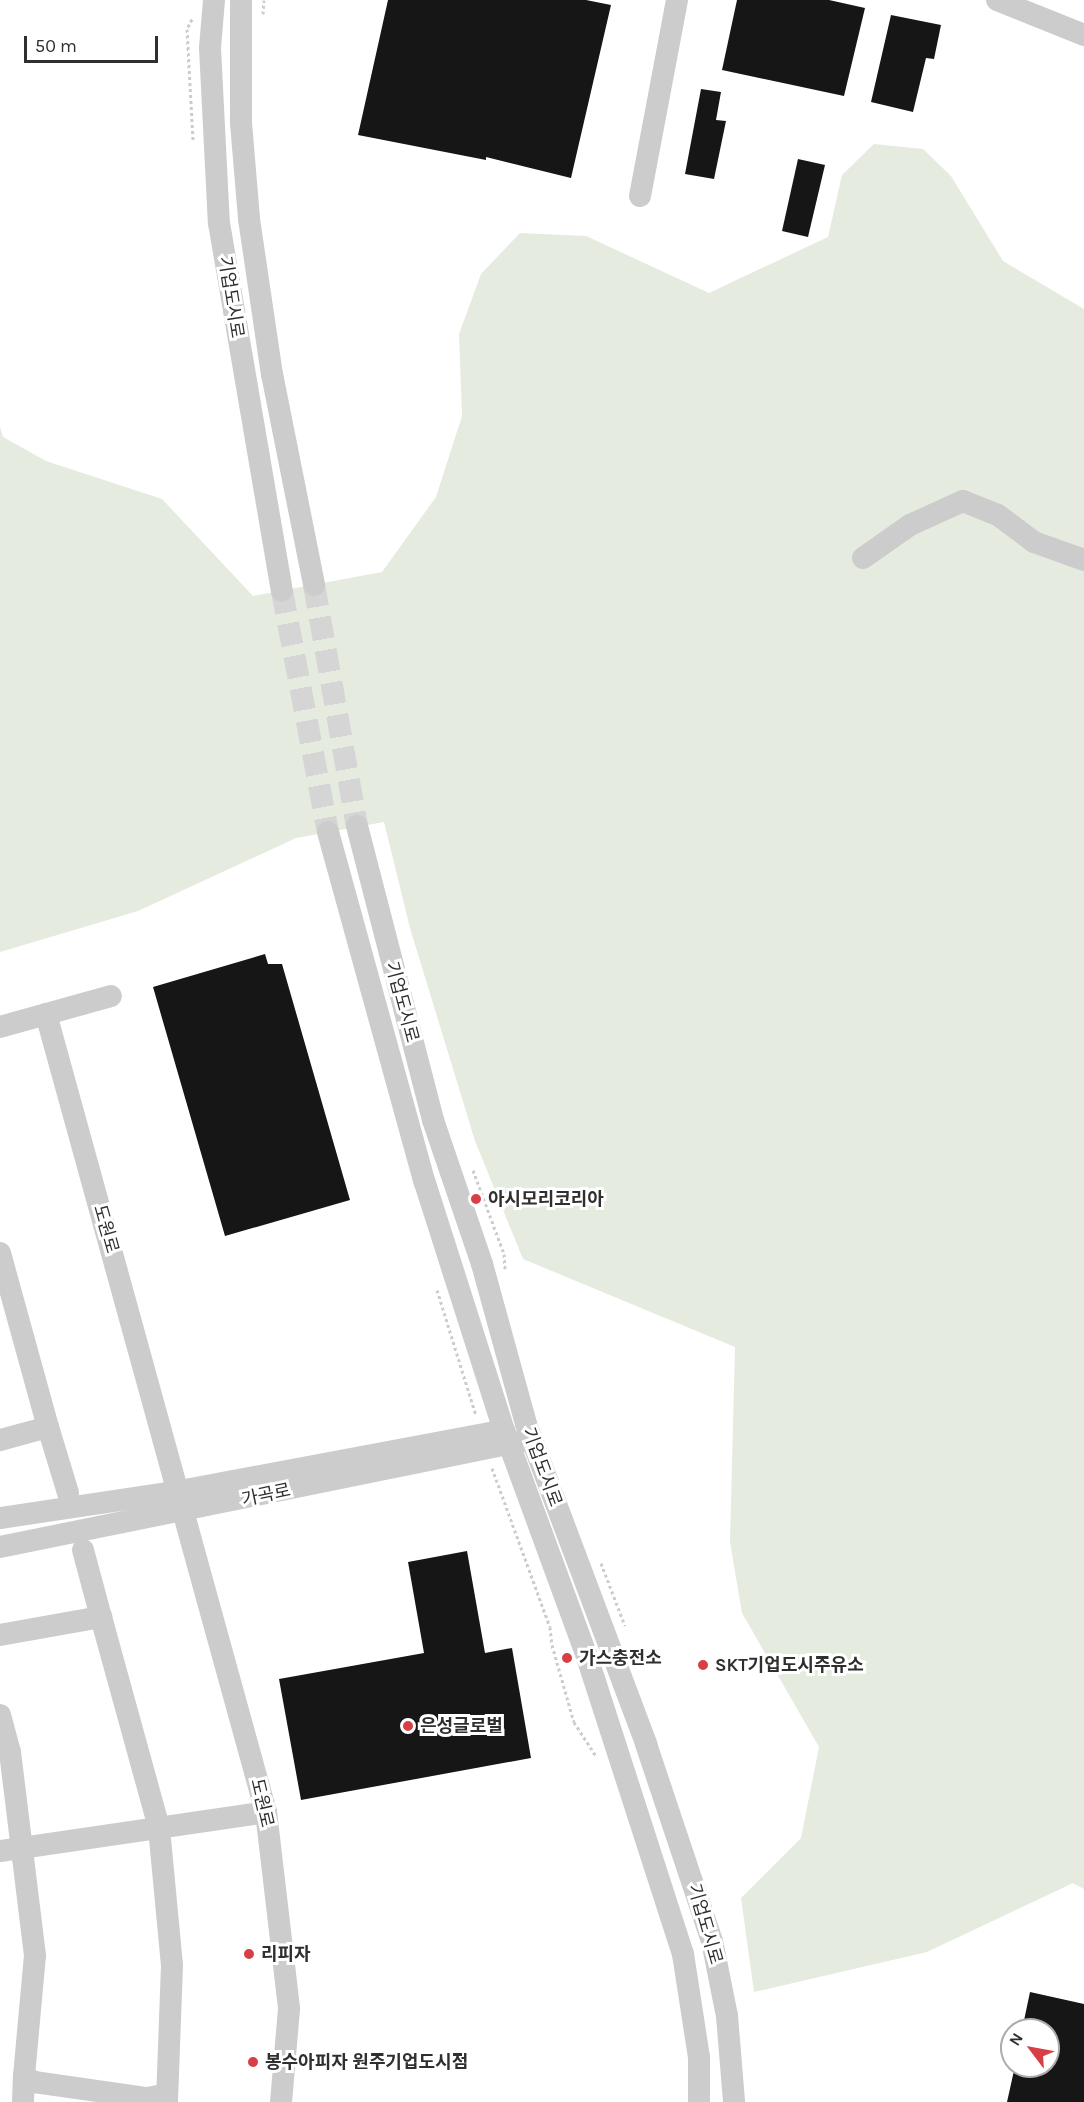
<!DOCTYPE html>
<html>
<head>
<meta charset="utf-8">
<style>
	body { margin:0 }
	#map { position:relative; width:1084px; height:2102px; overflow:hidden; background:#fff; font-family:Karla,"Noto Sans KR",sans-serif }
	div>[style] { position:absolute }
	.green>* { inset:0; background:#e5ebde }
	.building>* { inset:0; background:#161616 }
	.minor-tunnel>* { height:22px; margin-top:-11px; transform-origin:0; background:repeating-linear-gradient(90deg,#d5d5d5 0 22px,transparent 0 33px) }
	.path>* { height:3px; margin-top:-1.5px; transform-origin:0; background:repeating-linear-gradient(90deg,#ccc 0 3px,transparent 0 6px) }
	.minor>* { height:22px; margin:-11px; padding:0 11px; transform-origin:11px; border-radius:11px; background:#ccc }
	.dots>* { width:16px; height:16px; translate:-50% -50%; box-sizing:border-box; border:3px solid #fff; border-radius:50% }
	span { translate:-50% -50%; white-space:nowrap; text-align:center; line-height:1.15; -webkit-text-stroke:6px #fff; paint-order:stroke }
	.street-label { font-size:18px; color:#2f2f2f }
	.poi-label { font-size:18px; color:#2f2f2f; font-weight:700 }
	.left { translate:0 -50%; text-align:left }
	.north { position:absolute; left:1000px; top:2018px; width:60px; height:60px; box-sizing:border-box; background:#fff; border:2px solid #acacac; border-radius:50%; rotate:302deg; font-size:16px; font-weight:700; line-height:24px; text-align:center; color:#2f2f2f }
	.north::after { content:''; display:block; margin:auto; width:21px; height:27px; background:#d83f45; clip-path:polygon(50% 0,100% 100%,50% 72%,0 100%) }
	.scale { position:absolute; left:24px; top:36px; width:134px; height:27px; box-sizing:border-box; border:3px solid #2f2f2f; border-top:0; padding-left:8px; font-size:18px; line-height:21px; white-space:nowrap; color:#2f2f2f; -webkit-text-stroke:4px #fff; paint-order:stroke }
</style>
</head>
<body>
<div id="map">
	<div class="green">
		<i style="clip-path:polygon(874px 144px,923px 149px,951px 176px,1003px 261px,1084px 309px,1084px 1889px,1073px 1883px,927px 1952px,754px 1992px,741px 1898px,801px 1838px,819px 1747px,742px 1613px,730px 1542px,735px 1347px,523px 1259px,475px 1141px,410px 928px,384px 822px,296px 838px,138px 911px,0 952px,0 427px,3px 437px,46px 461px,162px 499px,253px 596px,382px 572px,436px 497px,462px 416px,459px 334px,481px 274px,520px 233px,586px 236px,709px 293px,828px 237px,842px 175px)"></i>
	</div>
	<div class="building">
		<i style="clip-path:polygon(388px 0,586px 0,611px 5px,571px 178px,486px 157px,486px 160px,358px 135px)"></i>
		<i style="clip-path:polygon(737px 0,829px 0,865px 8px,844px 96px,722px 70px)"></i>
		<i style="clip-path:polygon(891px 15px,941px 25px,934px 59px,926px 58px,913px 112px,871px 102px)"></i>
		<i style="clip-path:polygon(701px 89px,721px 92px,716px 120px,726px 121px,714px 179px,685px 174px)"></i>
		<i style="clip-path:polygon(798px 159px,825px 165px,808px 237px,782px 231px)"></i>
		<i style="clip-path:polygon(265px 954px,268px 964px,282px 964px,350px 1200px,225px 1236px,153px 987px)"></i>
		<i style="clip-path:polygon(467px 1551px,485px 1653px,512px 1648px,531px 1758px,301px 1800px,279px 1679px,424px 1653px,408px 1562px)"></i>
		<i style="clip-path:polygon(1030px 1992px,1084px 2004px,1084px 2102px,1007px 2102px,1015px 2066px,1048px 2066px,1048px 2030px,1022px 2030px)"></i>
	</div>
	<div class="minor-tunnel">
		<i style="left:314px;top:585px;width:245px;rotate:79.9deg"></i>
		<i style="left:282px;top:591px;width:245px;rotate:79.2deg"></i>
	</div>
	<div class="path">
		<i style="left:263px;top:14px;width:14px;rotate:-86deg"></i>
		<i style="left:192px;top:19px;width:11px;rotate:117deg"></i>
		<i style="left:187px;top:29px;width:111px;rotate:86.9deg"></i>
		<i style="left:473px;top:1170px;width:90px;rotate:69.7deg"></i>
		<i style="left:504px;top:1254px;width:15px;rotate:86deg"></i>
		<i style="left:437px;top:1290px;width:131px;rotate:72.7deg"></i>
		<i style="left:492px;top:1468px;width:169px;rotate:70deg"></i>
		<i style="left:550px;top:1627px;width:18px;rotate:84deg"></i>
		<i style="left:552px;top:1645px;width:80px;rotate:74.1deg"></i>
		<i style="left:574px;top:1722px;width:40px;rotate:57.1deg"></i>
		<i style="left:601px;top:1563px;width:67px;rotate:69.1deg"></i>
	</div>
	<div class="minor">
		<i style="left:214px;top:0;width:48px;rotate:94.8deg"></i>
		<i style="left:210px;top:48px;width:175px;rotate:87.1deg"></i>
		<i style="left:219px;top:223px;width:373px;rotate:80.3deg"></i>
		<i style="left:241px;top:0;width:123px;rotate:90deg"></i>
		<i style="left:241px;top:123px;width:96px;rotate:85.2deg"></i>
		<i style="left:249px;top:219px;width:157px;rotate:81.6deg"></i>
		<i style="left:272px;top:374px;width:215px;rotate:78.7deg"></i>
		<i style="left:997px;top:0;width:94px;rotate:21.9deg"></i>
		<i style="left:640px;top:196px;width:199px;rotate:-79.3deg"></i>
		<i style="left:863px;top:558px;width:57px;rotate:-35.1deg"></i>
		<i style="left:910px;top:525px;width:58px;rotate:-24.4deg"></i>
		<i style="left:963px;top:501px;width:38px;rotate:22deg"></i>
		<i style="left:998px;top:515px;width:45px;rotate:36.9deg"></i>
		<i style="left:1034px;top:542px;width:53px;rotate:19.8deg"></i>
		<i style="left:357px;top:826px;width:304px;rotate:75.5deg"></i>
		<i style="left:433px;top:1120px;width:152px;rotate:71.2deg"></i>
		<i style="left:482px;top:1264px;width:166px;rotate:74.6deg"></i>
		<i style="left:526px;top:1424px;width:342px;rotate:69.4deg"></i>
		<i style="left:646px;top:1744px;width:208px;rotate:71.5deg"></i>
		<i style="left:712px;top:1941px;width:76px;rotate:78.7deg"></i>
		<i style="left:727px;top:2016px;width:86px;rotate:85.3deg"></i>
		<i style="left:328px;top:832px;width:364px;rotate:74.6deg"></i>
		<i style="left:425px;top:1183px;width:259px;rotate:72.3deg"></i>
		<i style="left:504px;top:1430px;width:245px;rotate:69.9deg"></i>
		<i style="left:588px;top:1660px;width:309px;rotate:72.1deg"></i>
		<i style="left:683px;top:1954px;width:104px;rotate:81.2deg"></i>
		<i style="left:699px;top:2057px;width:45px;rotate:90deg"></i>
		<i style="left:46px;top:1014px;width:828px;rotate:74.59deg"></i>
		<i style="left:266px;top:1812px;width:198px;rotate:83.3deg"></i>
		<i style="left:289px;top:2009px;width:93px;rotate:94.9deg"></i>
		<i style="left:0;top:1027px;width:115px;rotate:-15.6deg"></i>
		<i style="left:0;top:1253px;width:180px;rotate:74.6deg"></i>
		<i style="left:48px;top:1427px;width:50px;rotate:164.8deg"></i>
		<i style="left:48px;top:1427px;width:69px;rotate:73.1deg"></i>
		<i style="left:0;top:1518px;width:182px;rotate:-8.5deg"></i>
		<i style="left:180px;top:1491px;width:327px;rotate:-10.6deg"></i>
		<i style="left:0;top:1547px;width:533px;rotate:-11.48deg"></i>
		<i style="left:83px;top:1550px;width:69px;rotate:75deg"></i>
		<i style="left:0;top:1635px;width:103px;rotate:-10.1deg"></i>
		<i style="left:101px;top:1617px;width:219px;rotate:74.6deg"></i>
		<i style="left:159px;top:1828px;width:138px;rotate:84.6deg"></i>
		<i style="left:172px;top:1965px;width:137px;rotate:92.1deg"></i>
		<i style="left:0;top:1715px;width:38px;rotate:75deg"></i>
		<i style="left:10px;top:1752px;width:205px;rotate:83deg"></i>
		<i style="left:35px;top:1955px;width:121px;rotate:95.2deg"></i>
		<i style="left:24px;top:2076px;width:12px;rotate:31deg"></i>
		<i style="left:34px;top:2082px;width:114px;rotate:8.1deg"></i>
		<i style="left:147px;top:2098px;width:20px;rotate:-11deg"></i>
		<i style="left:0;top:1851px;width:269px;rotate:-8.3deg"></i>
		<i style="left:23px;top:2102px;width:26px;rotate:-88deg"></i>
	</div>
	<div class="dots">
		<i style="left:476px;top:1199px;background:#d83f45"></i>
		<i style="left:567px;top:1658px;background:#d83f45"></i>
		<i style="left:703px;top:1665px;background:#d83f45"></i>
		<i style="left:408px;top:1726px;background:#d83f45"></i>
		<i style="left:249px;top:1954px;background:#d83f45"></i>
		<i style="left:253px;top:2062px;background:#d83f45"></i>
	</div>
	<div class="street-label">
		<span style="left:231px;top:297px;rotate:81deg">기업도시로</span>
		<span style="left:402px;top:1002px;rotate:75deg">기업도시로</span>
		<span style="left:106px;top:1229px;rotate:74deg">도원로</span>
		<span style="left:542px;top:1467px;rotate:70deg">기업도시로</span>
		<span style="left:266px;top:1495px;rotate:-12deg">가곡로</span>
		<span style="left:262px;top:1803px;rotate:77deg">도원로</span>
		<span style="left:705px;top:1924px;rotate:74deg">기업도시로</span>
	</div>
	<div class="poi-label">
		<span class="left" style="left:488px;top:1199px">아시모리코리아</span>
		<span class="left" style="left:579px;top:1658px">가스충전소</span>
		<span class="left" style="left:715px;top:1665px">SKT기업도시주유소</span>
		<span class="left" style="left:420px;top:1726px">은성글로벌</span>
		<span class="left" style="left:261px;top:1954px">리피자</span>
		<span class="left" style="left:265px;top:2062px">봉수아피자 원주기업도시점</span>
	</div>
	<div class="north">N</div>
	<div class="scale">50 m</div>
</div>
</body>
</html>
